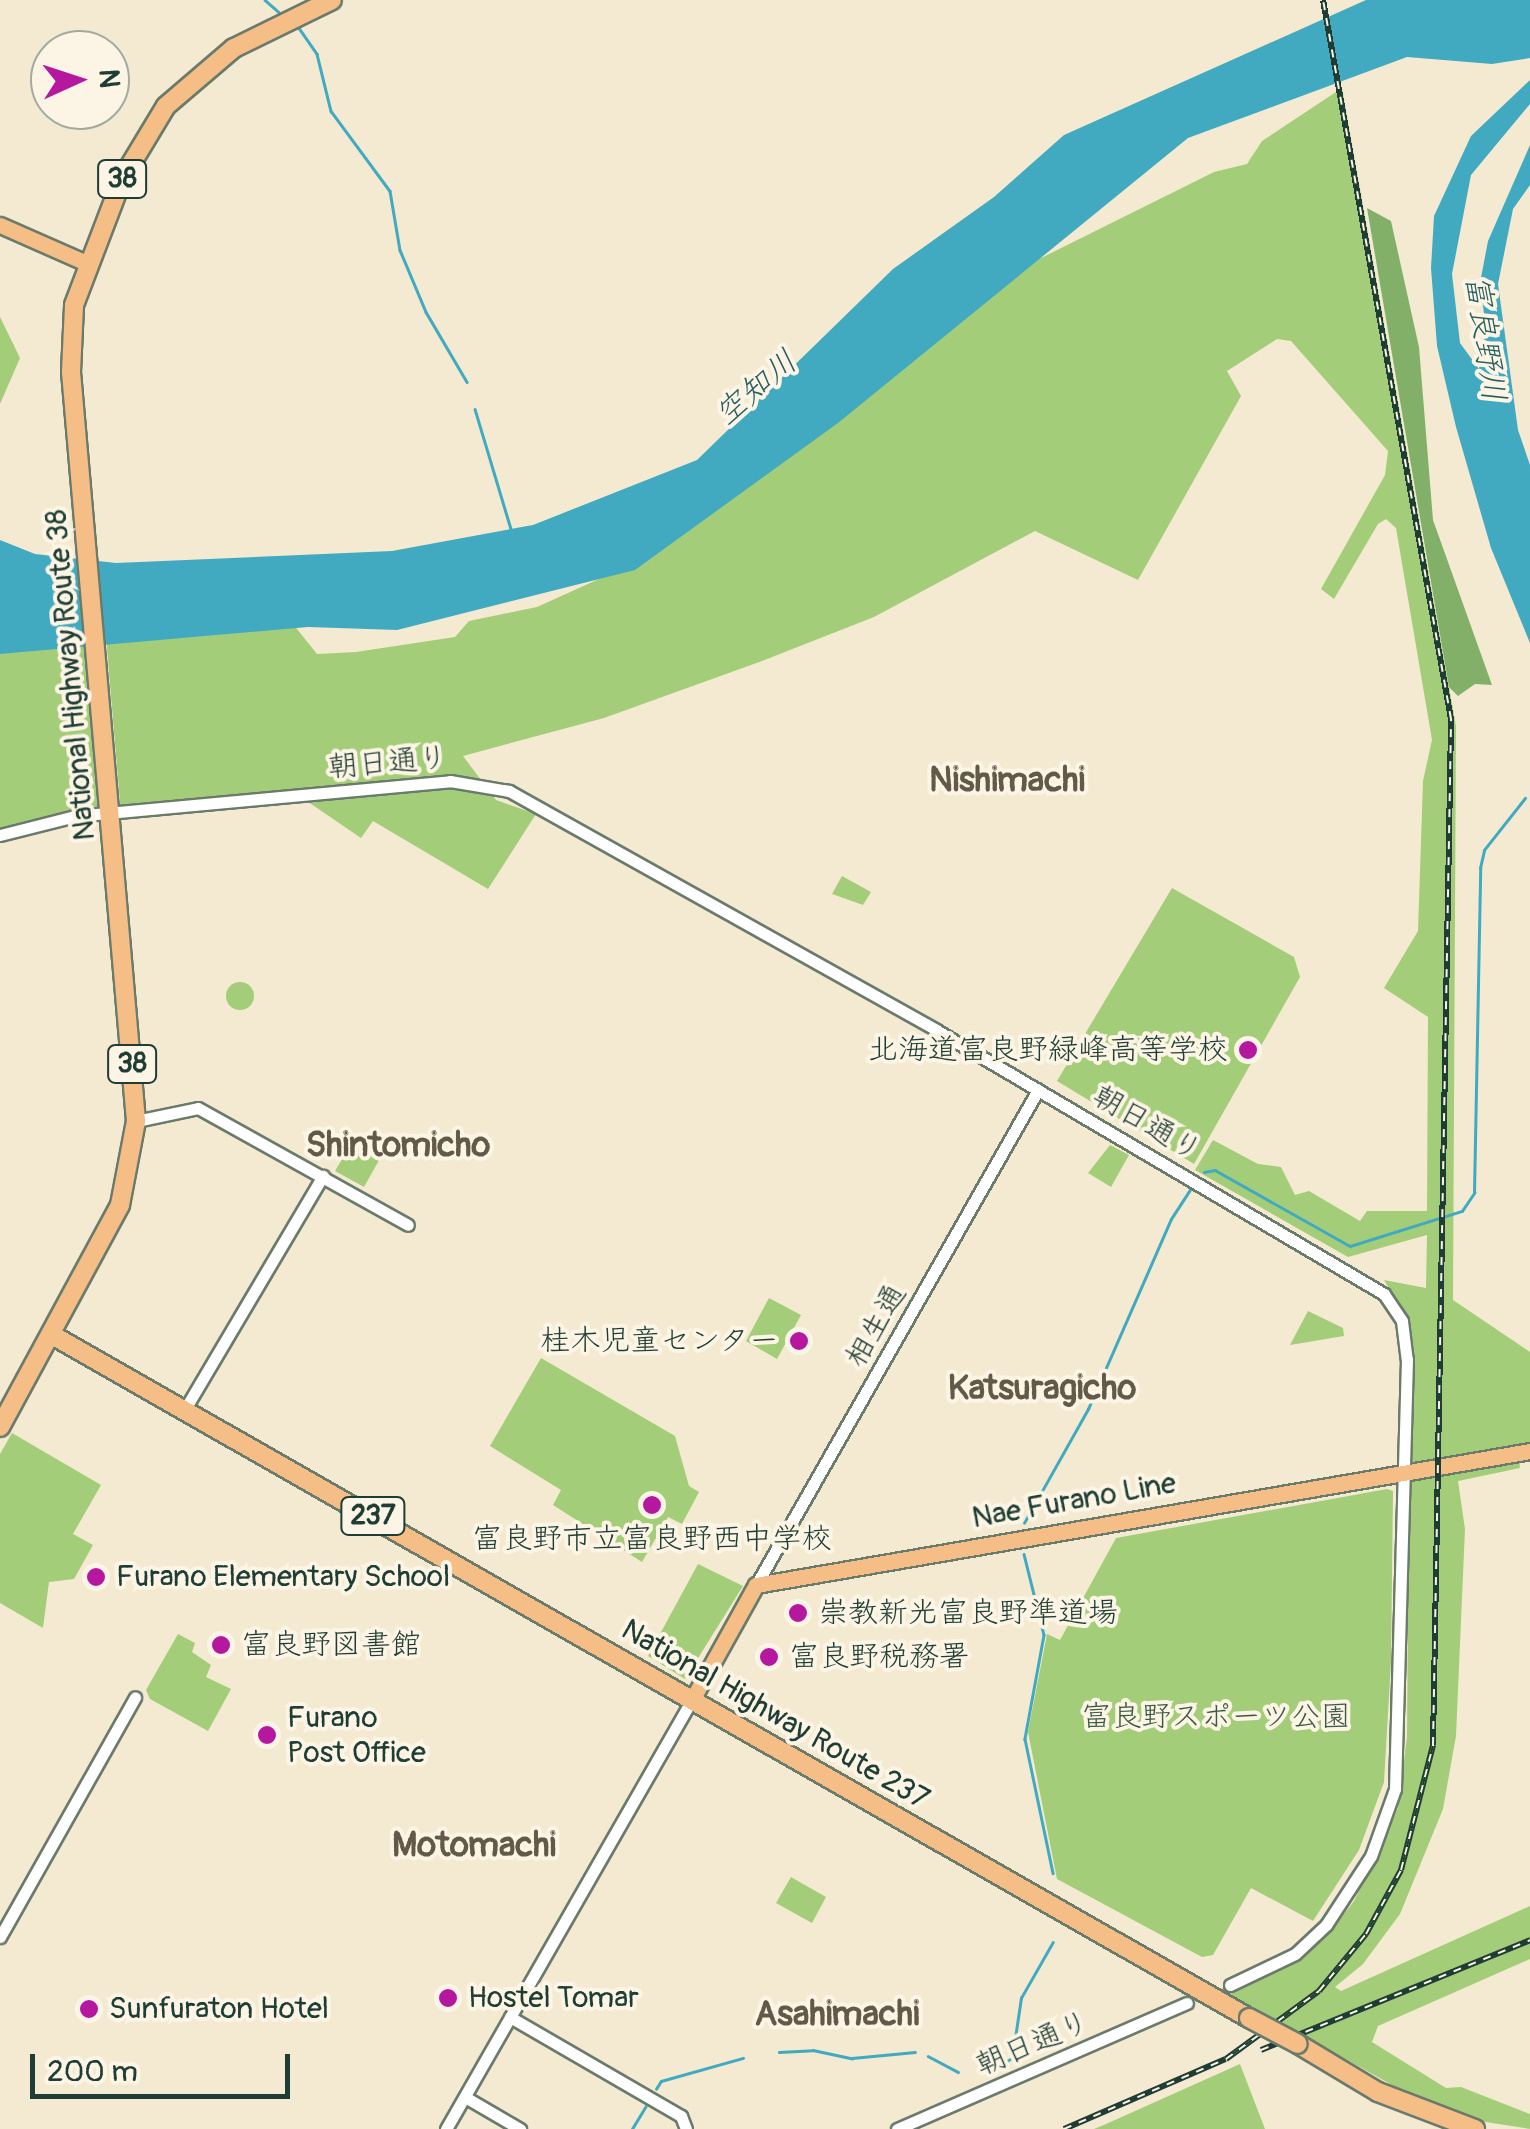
<!DOCTYPE html>
<html>
<head>
<meta charset="utf-8">
<style>
	body { margin:0 }
	#map { position:relative; width:1530px; height:2129px; overflow:hidden; background:#f4ead1; font-family:Pangolin,"Klee One",sans-serif }
	div>[style] { position:absolute }
	.green>* { inset:0; background:#a4cd79 }
	.round { border-radius:50% }
	.forest>* { inset:0; background:#83b069 }
	.water>* { inset:0; background:#41aac1 }
	.stream>* { height:2.5px; margin:-1.25px; padding:0 1.25px; transform-origin:1.25px; border-radius:1.25px; background:#41aac1 }
	.roads { filter:drop-shadow(2px 0 #6a7a6b) drop-shadow(-2px 0 #6a7a6b) drop-shadow(0 2px #6a7a6b) drop-shadow(0 -2px #6a7a6b) }
	.minor>* { height:11px; margin:-5.5px; padding:0 5.5px; transform-origin:5.5px; border-radius:5.5px; background:#fff }
	.major>* { height:15px; margin:-7.5px; padding:0 7.5px; transform-origin:7.5px; border-radius:7.5px; background:#f6be87 }
	.highway>* { height:18px; margin:-9px; padding:0 9px; transform-origin:9px; border-radius:9px; background:#f6be87 }
	.rail>* { height:6px; margin-top:-3px; transform-origin:0; background:repeating-linear-gradient(90deg,#fcf5e5 0 8px,#1f3d34 0 16px); box-sizing:border-box; border-block:2px solid #1f3d34 }
	.bridges { filter:drop-shadow(2px 0 #6a7a6b) drop-shadow(-2px 0 #6a7a6b) drop-shadow(0 2px #6a7a6b) drop-shadow(0 -2px #6a7a6b) }
	.highway-bridge>* { height:18px; margin:-9px; padding:0 9px; transform-origin:9px; border-radius:9px; background:#f6be87 }
	.dots>* { width:28px; height:28px; translate:-50% -50%; box-sizing:border-box; border:5px solid #fcf5e5; border-radius:50% }
	span { translate:-50% -50%; white-space:nowrap; text-align:center; line-height:1.15; -webkit-text-stroke:8px #fcf5e5; paint-order:stroke }
	.shield-label span { padding:2px 8px; background:#fcf5e5; border:2px solid; border-radius:8px; -webkit-text-stroke-width:0 }
	.shield-label { font-size:28px; color:#1f3d34; font-weight:700 }
	.street-label { font-size:30px; color:#1f3d34 }
	.poi-label { font-size:30px; color:#1f3d34 }
	.right { translate:-100% -50%; text-align:right }
	.left { translate:0 -50%; text-align:left }
	.park-label { font-size:30px; color:#3a5a42 }
	.water-label { font-size:32px; color:#295e5e; font-style:italic }
	.quarter-label { font-size:35px; color:#625949; font-weight:700 }
	.north { position:absolute; left:30px; top:30px; width:100px; height:100px; box-sizing:border-box; background:#fcf5e5; border:2px solid #a4ab9e; border-radius:50%; rotate:87deg; font-size:28px; font-weight:700; line-height:40px; text-align:center; color:#1f3d34 }
	.north::after { content:''; display:block; margin:auto; width:35px; height:45px; background:#b5179e; clip-path:polygon(50% 0,100% 100%,50% 72%,0 100%) }
	.scale { position:absolute; left:30px; top:2054px; width:260px; height:45px; box-sizing:border-box; border:5px solid #1f3d34; border-top:0; padding-left:12px; font-size:30px; line-height:35px; white-space:nowrap; color:#1f3d34; -webkit-text-stroke:8px #fcf5e5; paint-order:stroke }
</style>
</head>
<body>
<div id="map">
	<div class="green">
		<i style="clip-path:polygon(1342px 88px,1456px 726px,1453px 1300px,1530px 1352px,1530px 1445px,1409px 1465px,1407px 1319px,1384px 1280px,1426px 1288px,1427px 1235px,1348px 1257px,1195px 1170px,1213px 1140px,1258px 1164px,1281px 1167px,1295px 1195px,1309px 1191px,1360px 1221px,1367px 1211px,1427px 1211px,1428px 1017px,1384px 988px,1418px 931px,1423px 781px,1432px 740px,1396px 528px,1386px 519px,1378px 524px,1334px 599px,1321px 589px,1385px 475px,1388px 451px,1291px 341px,1277px 339px,1227px 371px,1241px 396px,1138px 580px,1035px 531px,874px 617px,762px 661px,604px 718px,463px 756px,496px 800px,536px 814px,488px 889px,373px 821px,361px 838px,298px 795px,121px 813px,106px 637px,293px 624px,317px 654px,356px 652px,455px 637px,469px 621px,537px 607px,621px 569px,1029px 264px,1214px 172px,1247px 164px,1262px 141px)"></i>
		<i style="clip-path:polygon(0 317px,20px 358px,0 404px)"></i>
		<i style="clip-path:polygon(90px 639px,104px 814px,0 835px,0 647px)"></i>
		<i style="clip-path:polygon(842px 876px,871px 892px,863px 905px,832px 894px)"></i>
		<i style="clip-path:polygon(1172px 888px,1294px 957px,1300px 977px,1194px 1164px,1057px 1081px)"></i>
		<i class="round" style="left:226px;top:982px;width:28px;height:28px"></i>
		<i style="clip-path:polygon(354px 1139px,382px 1155px,364px 1187px,335px 1171px)"></i>
		<i style="clip-path:polygon(1110px 1145px,1129px 1155px,1111px 1187px,1088px 1173px)"></i>
		<i style="clip-path:polygon(769px 1298px,801px 1315px,777px 1359px,746px 1341px)"></i>
		<i style="clip-path:polygon(1308px 1311px,1343px 1328px,1344px 1336px,1290px 1345px)"></i>
		<i style="clip-path:polygon(541px 1358px,675px 1436px,689px 1486px,699px 1492px,682px 1524px,668px 1517px,642px 1562px,553px 1505px,561px 1490px,490px 1446px)"></i>
		<i style="clip-path:polygon(12px 1433px,101px 1485px,73px 1534px,93px 1545px,74px 1579px,49px 1582px,43px 1628px,0 1603px,0 1454px)"></i>
		<i style="clip-path:polygon(1519px 1459px,1520px 1468px,1458px 1481px,1465px 1529px,1456px 1736px,1443px 1809px,1400px 1914px,1363px 1964px,1335px 1987px,1341px 1991px,1530px 1906px,1530px 1959px,1378px 2026px,1372px 2042px,1446px 2088px,1461px 2087px,1530px 2114px,1530px 2129px,1447px 2116px,1221px 1989px,1297px 1958px,1326px 1937px,1354px 1901px,1398px 1808px,1407px 1737px,1409px 1478px)"></i>
		<i style="clip-path:polygon(1387px 1489px,1393px 1491px,1391px 1662px,1384px 1782px,1359px 1850px,1313px 1921px,1251px 1888px,1213px 1955px,1202px 1957px,1057px 1879px,1028px 1732px,1047px 1634px,1060px 1640px,1116px 1538px)"></i>
		<i style="clip-path:polygon(698px 1564px,743px 1586px,685px 1679px,648px 1656px)"></i>
		<i style="clip-path:polygon(178px 1634px,195px 1643px,192px 1652px,211px 1665px,206px 1677px,231px 1689px,208px 1731px,150px 1699px,146px 1690px)"></i>
		<i style="clip-path:polygon(791px 1877px,826px 1897px,812px 1923px,776px 1903px)"></i>
		<i style="clip-path:polygon(1240px 2064px,1265px 2129px,1094px 2129px,1106px 2124px)"></i>
	</div>
	<div class="forest">
		<i style="clip-path:polygon(1367px 208px,1391px 221px,1419px 347px,1433px 520px,1492px 685px,1475px 684px,1458px 696px,1449px 687px)"></i>
	</div>
	<div class="water">
		<i style="clip-path:polygon(1366px 0,1530px 0,1530px 58px,1492px 64px,1407px 57px,1188px 138px,838px 423px,635px 570px,397px 630px,308px 627px,0 654px,0 540px,35px 554px,116px 563px,392px 551px,533px 525px,697px 460px,893px 269px,994px 197px,1064px 135px)"></i>
		<i style="clip-path:polygon(1530px 80px,1530px 104px,1471px 175px,1452px 274px,1460px 343px,1479px 369px,1486px 329px,1480px 283px,1488px 241px,1530px 145px,1530px 185px,1513px 209px,1498px 284px,1518px 430px,1530px 465px,1530px 643px,1491px 548px,1456px 427px,1437px 346px,1431px 268px,1434px 216px,1471px 136px)"></i>
	</div>
	<div class="stream">
		<i style="left:265px;top:0;width:18px;rotate:41deg"></i>
		<i style="left:299px;top:28px;width:32px;rotate:55deg"></i>
		<i style="left:317px;top:54px;width:59px;rotate:76.2deg"></i>
		<i style="left:331px;top:111px;width:99px;rotate:53.6deg"></i>
		<i style="left:390px;top:191px;width:60px;rotate:80.4deg"></i>
		<i style="left:400px;top:250px;width:67px;rotate:67.2deg"></i>
		<i style="left:426px;top:312px;width:81px;rotate:59.6deg"></i>
		<i style="left:475px;top:409px;width:125px;rotate:73.3deg"></i>
		<i style="left:1204px;top:1172px;width:11px;rotate:-10deg"></i>
		<i style="left:1215px;top:1170px;width:155px;rotate:29.4deg"></i>
		<i style="left:1350px;top:1246px;width:117px;rotate:-17.4deg"></i>
		<i style="left:1462px;top:1211px;width:22px;rotate:-56deg"></i>
		<i style="left:1474px;top:1193px;width:325px;rotate:-88.9deg"></i>
		<i style="left:1480px;top:868px;width:18px;rotate:-77deg"></i>
		<i style="left:1484px;top:850px;width:66px;rotate:-51.7deg"></i>
		<i style="left:1024px;top:1523px;width:131px;rotate:-60.7deg"></i>
		<i style="left:1088px;top:1409px;width:207px;rotate:-66.4deg"></i>
		<i style="left:1171px;top:1219px;width:35px;rotate:-57deg"></i>
		<i style="left:1024px;top:1554px;width:83px;rotate:76.1deg"></i>
		<i style="left:1044px;top:1635px;width:106px;rotate:100.4deg"></i>
		<i style="left:1025px;top:1739px;width:137px;rotate:78.2deg"></i>
		<i style="left:779px;top:2052px;width:34px;rotate:-3deg"></i>
		<i style="left:813px;top:2050px;width:40px;rotate:12deg"></i>
		<i style="left:852px;top:2058px;width:63px;rotate:-5.4deg"></i>
		<i style="left:928px;top:2056px;width:34px;rotate:28deg"></i>
		<i style="left:993px;top:2069px;width:22px;rotate:-30deg"></i>
		<i style="left:1012px;top:2058px;width:61px;rotate:-81.5deg"></i>
		<i style="left:1021px;top:1998px;width:64px;rotate:-60.3deg"></i>
		<i style="left:656px;top:2089px;width:9px;rotate:-58deg"></i>
		<i style="left:661px;top:2081px;width:85px;rotate:-15.7deg"></i>
		<i style="left:632px;top:2129px;width:26px;rotate:-59deg"></i>
	</div>
	<div class="roads">
		<div class="minor">
			<i style="left:0;top:835px;width:77px;rotate:-14.2deg"></i>
			<i style="left:75px;top:816px;width:377px;rotate:-5.3deg"></i>
			<i style="left:450px;top:781px;width:60px;rotate:9.6deg"></i>
			<i style="left:509px;top:791px;width:489px;rotate:29.2deg"></i>
			<i style="left:936px;top:1030px;width:520px;rotate:30.51deg"></i>
			<i style="left:1384px;top:1294px;width:32px;rotate:56deg"></i>
			<i style="left:1402px;top:1321px;width:38px;rotate:83deg"></i>
			<i style="left:1407px;top:1359px;width:430px;rotate:91.6deg"></i>
			<i style="left:1395px;top:1789px;width:71px;rotate:109.7deg"></i>
			<i style="left:1371px;top:1856px;width:82px;rotate:123.1deg"></i>
			<i style="left:1326px;top:1925px;width:42px;rotate:136.9deg"></i>
			<i style="left:1295px;top:1954px;width:72px;rotate:154.5deg"></i>
			<i style="left:136px;top:1121px;width:63px;rotate:-11.8deg"></i>
			<i style="left:198px;top:1108px;width:240px;rotate:29.1deg"></i>
			<i style="left:185px;top:1409px;width:271px;rotate:-59.4deg"></i>
			<i style="left:756px;top:1585px;width:570px;rotate:-60.33deg"></i>
			<i style="left:0;top:1937px;width:275px;rotate:-60.6deg"></i>
			<i style="left:510px;top:2017px;width:198px;rotate:30.1deg"></i>
			<i style="left:681px;top:2116px;width:14px;rotate:69deg"></i>
			<i style="left:465px;top:2097px;width:64px;rotate:30.2deg"></i>
			<i style="left:446px;top:2129px;width:497px;rotate:-60.2deg"></i>
			<i style="left:897px;top:2129px;width:316px;rotate:-23.5deg"></i>
		</div>
		<div class="major">
			<i style="left:0;top:225px;width:94px;rotate:23.8deg"></i>
			<i style="left:693px;top:1698px;width:129px;rotate:-60.9deg"></i>
			<i style="left:756px;top:1585px;width:786px;rotate:-9.82deg"></i>
		</div>
		<div class="highway">
			<i style="left:52px;top:1335px;width:1378px;rotate:29.71deg"></i>
			<i style="left:0;top:1427px;width:252px;rotate:-61.6deg"></i>
			<i style="left:120px;top:1205px;width:86px;rotate:-79.2deg"></i>
			<i style="left:136px;top:1121px;width:752px;rotate:-94.96deg"></i>
			<i style="left:71px;top:372px;width:67px;rotate:-87.4deg"></i>
			<i style="left:74px;top:305px;width:135px;rotate:-69.1deg"></i>
			<i style="left:122px;top:179px;width:85px;rotate:-58.9deg"></i>
			<i style="left:166px;top:106px;width:89px;rotate:-40.5deg"></i>
			<i style="left:234px;top:48px;width:109px;rotate:-26.1deg"></i>
			<i style="left:1298px;top:2044px;width:93px;rotate:31deg"></i>
			<i style="left:1378px;top:2092px;width:104px;rotate:20.9deg"></i>
		</div>
	</div>
	<div class="rail">
		<i style="left:1261px;top:2050px;width:291px;rotate:-22.2deg"></i>
		<i style="left:1064px;top:2129px;width:176px;rotate:-23.4deg"></i>
		<i style="left:1226px;top:2059px;width:115px;rotate:-36.2deg"></i>
		<i style="left:1319px;top:1991px;width:74px;rotate:-50.5deg"></i>
		<i style="left:1366px;top:1934px;width:73px;rotate:-61.3deg"></i>
		<i style="left:1401px;top:1870px;width:129px;rotate:-75.6deg"></i>
		<i style="left:1433px;top:1745px;width:1026px;rotate:-88.99deg"></i>
		<i style="left:1451px;top:719px;width:730px;rotate:-100.09deg"></i>
	</div>
	<div class="bridges">
		<div class="highway-bridge">
			<i style="left:1249px;top:2018px;width:55px;rotate:28deg"></i>
		</div>
	</div>
	<div class="dots">
		<i style="left:1248px;top:1050px;background:#b5179e"></i>
		<i style="left:799px;top:1341px;background:#b5179e"></i>
		<i style="left:652px;top:1505px;background:#b5179e"></i>
		<i style="left:96px;top:1577px;background:#b5179e"></i>
		<i style="left:798px;top:1613px;background:#b5179e"></i>
		<i style="left:221px;top:1645px;background:#b5179e"></i>
		<i style="left:769px;top:1657px;background:#b5179e"></i>
		<i style="left:267px;top:1735px;background:#b5179e"></i>
		<i style="left:448px;top:1998px;background:#b5179e"></i>
		<i style="left:89px;top:2009px;background:#b5179e"></i>
	</div>
	<div class="shield-label">
		<span style="left:122px;top:179px">38</span>
		<span style="left:132px;top:1064px">38</span>
		<span style="left:373px;top:1516px">237</span>
	</div>
	<div class="street-label">
		<span style="left:71px;top:675px;rotate:-95deg">National Highway Route 38</span>
		<span style="left:388px;top:763px;rotate:-5deg">朝日通り</span>
		<span style="left:1147px;top:1124px;rotate:30deg">朝日通り</span>
		<span style="left:876px;top:1326px;rotate:-60deg">相生通</span>
		<span style="left:1074px;top:1501px;rotate:-10deg">Nae Furano Line</span>
		<span style="left:775px;top:1715px;rotate:30deg">National Highway Route 237</span>
		<span style="left:1033px;top:2044px;rotate:-23deg">朝日通り</span>
	</div>
	<div class="poi-label">
		<span class="right" style="left:1228px;top:1050px">北海道富良野緑峰高等学校</span>
		<span class="right" style="left:779px;top:1341px">桂木児童センター</span>
		<span style="left:652px;top:1539px">富良野市立富良野西中学校</span>
		<span class="left" style="left:116px;top:1577px">Furano Elementary School</span>
		<span class="left" style="left:818px;top:1613px">崇教新光富良野準道場</span>
		<span class="left" style="left:241px;top:1645px">富良野図書館</span>
		<span class="left" style="left:789px;top:1657px">富良野税務署</span>
		<span class="left" style="left:287px;top:1735px">Furano<br>Post Office</span>
		<span class="left" style="left:468px;top:1998px">Hostel Tomar</span>
		<span class="left" style="left:109px;top:2009px">Sunfuraton Hotel</span>
	</div>
	<div class="park-label">
		<span style="left:1216px;top:1717px">富良野スポーツ公園</span>
	</div>
	<div class="water-label">
		<span style="left:1485px;top:338px;rotate:82deg">富良野川</span>
		<span style="left:756px;top:388px;rotate:-40deg">空知川</span>
	</div>
	<div class="quarter-label">
		<span style="left:1007px;top:780px">Nishimachi</span>
		<span style="left:398px;top:1145px">Shintomicho</span>
		<span style="left:1042px;top:1388px">Katsuragicho</span>
		<span style="left:474px;top:1845px">Motomachi</span>
		<span style="left:837px;top:2014px">Asahimachi</span>
	</div>
	<div class="north">N</div>
	<div class="scale">200 m</div>
</div>
</body>
</html>
